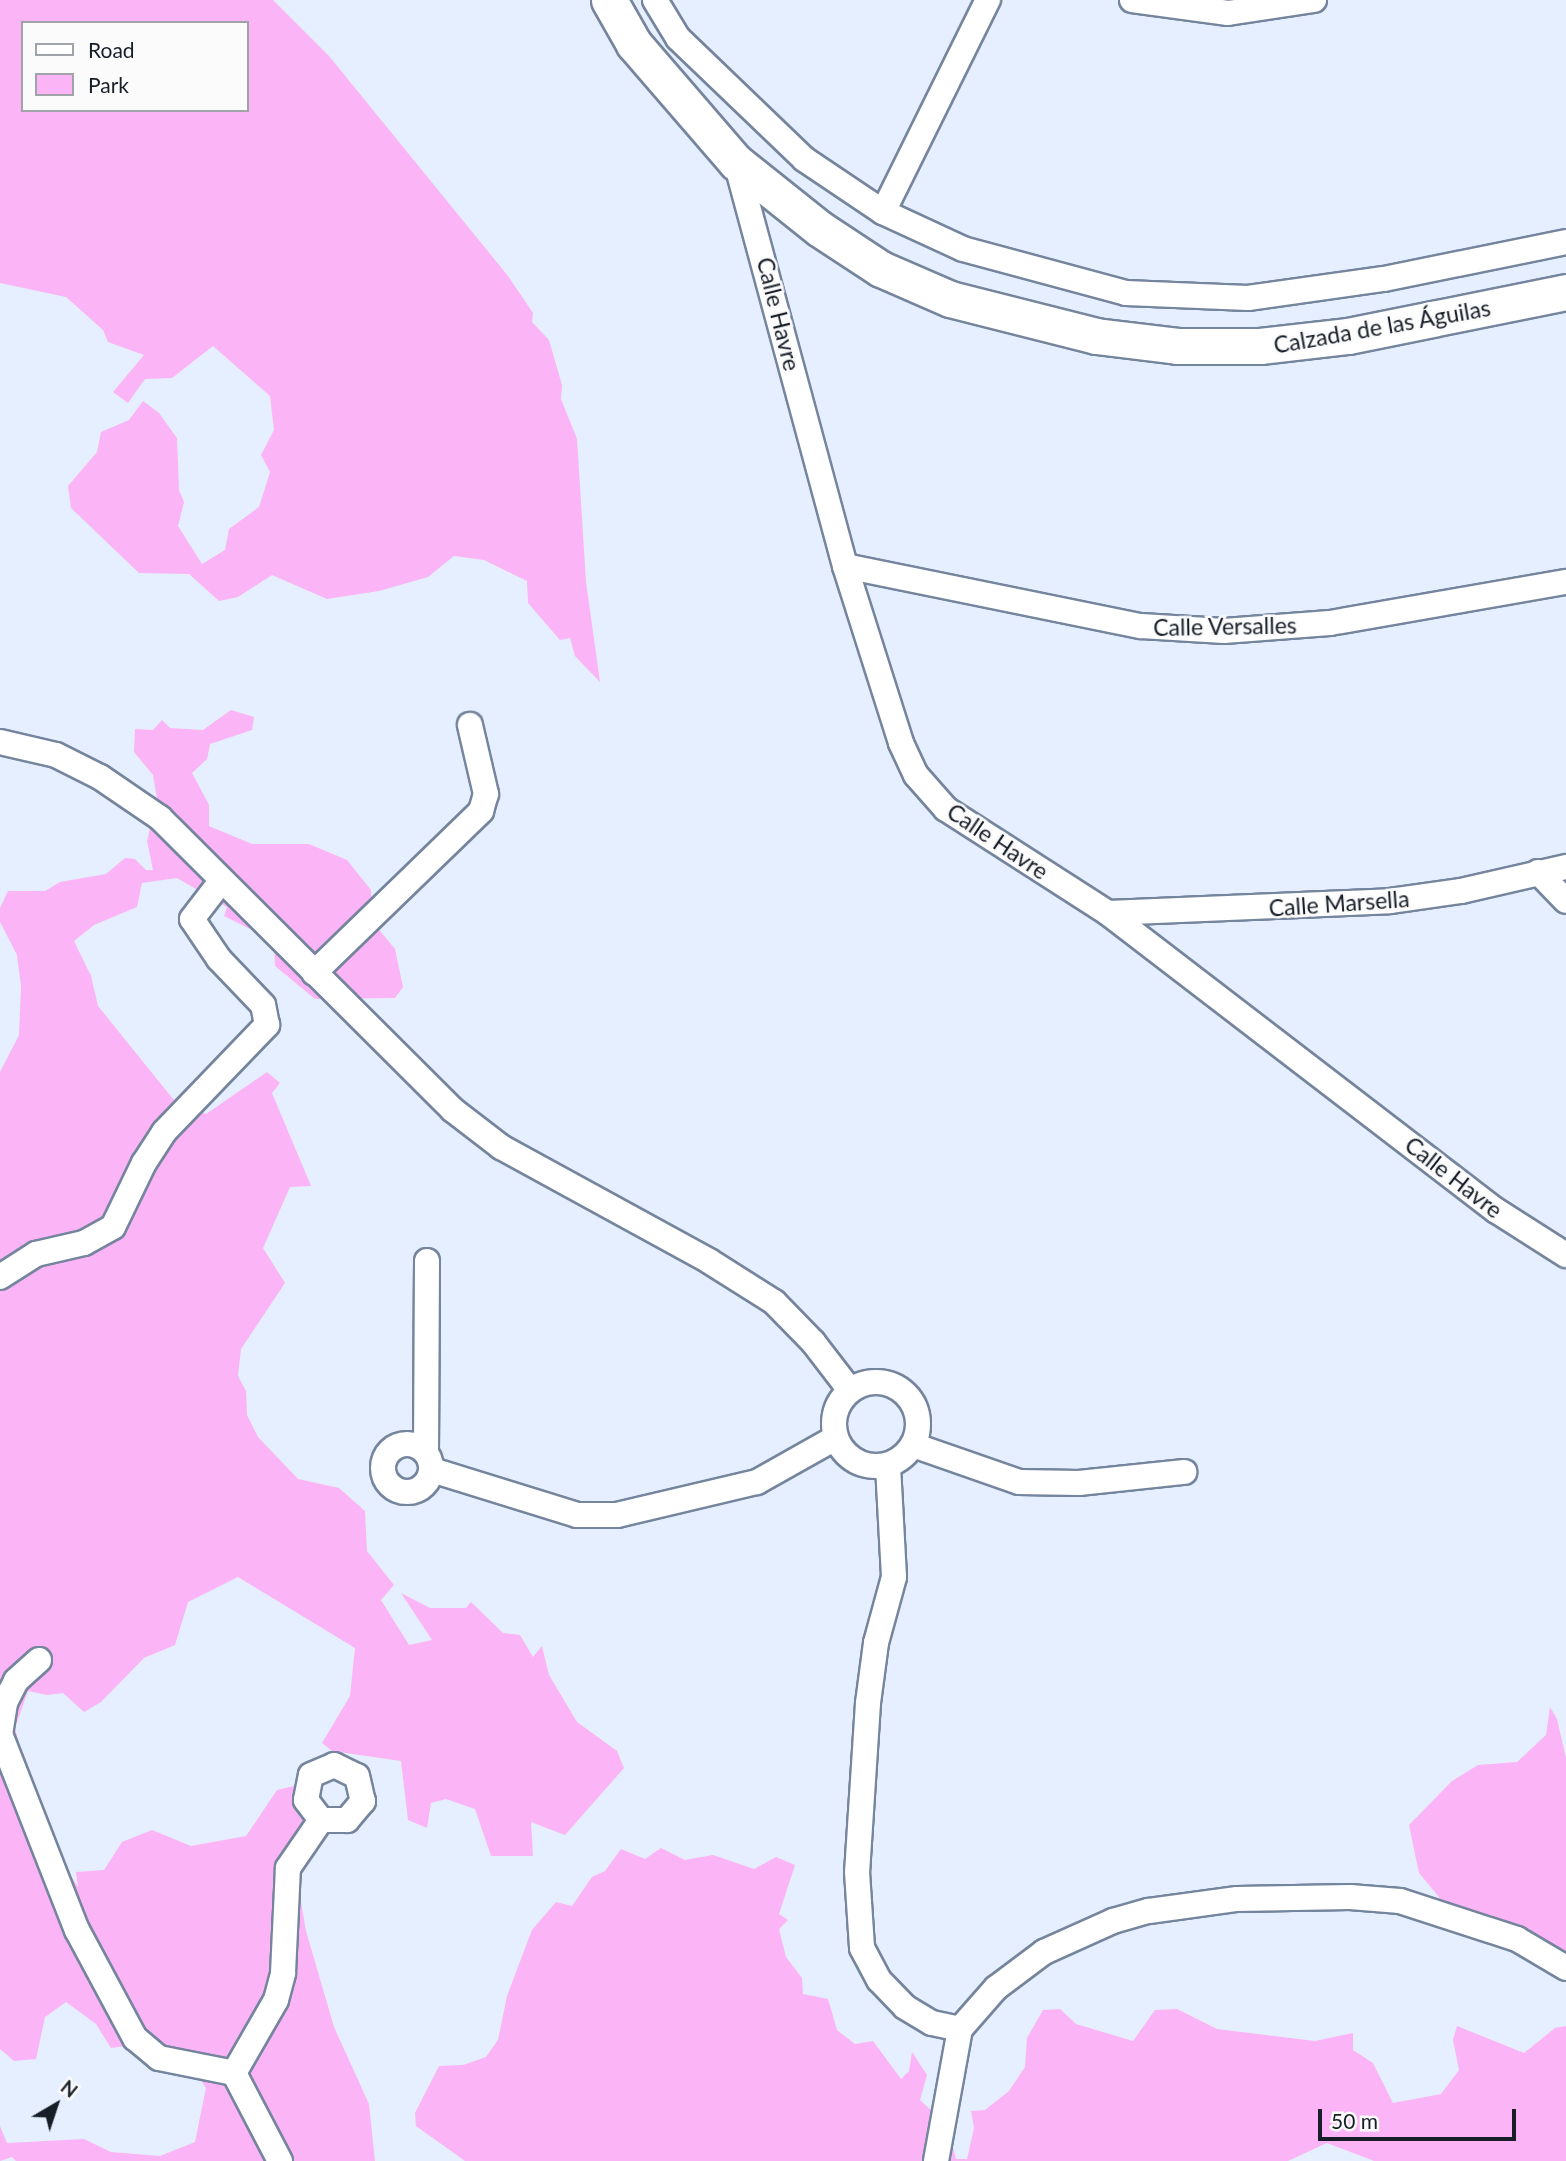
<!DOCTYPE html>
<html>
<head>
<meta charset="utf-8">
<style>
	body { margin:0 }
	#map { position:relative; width:1566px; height:2161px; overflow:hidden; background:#e5efff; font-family:Lato,sans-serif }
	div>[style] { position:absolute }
	.green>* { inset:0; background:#fbb4f6 }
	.roads { filter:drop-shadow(2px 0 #75859d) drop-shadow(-2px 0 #75859d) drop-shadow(0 2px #75859d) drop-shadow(0 -2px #75859d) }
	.minor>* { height:24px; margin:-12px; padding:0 12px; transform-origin:12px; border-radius:12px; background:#fff }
	.minor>.ring { margin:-12px; padding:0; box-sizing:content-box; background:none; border:24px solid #fff; border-radius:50% }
	.secondary>* { height:35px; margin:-17.5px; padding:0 17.5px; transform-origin:17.5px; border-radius:17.5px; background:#fff }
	span { translate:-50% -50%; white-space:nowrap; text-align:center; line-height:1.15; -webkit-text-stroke:5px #fbfbfb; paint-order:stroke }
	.street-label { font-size:23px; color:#181e28 }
	.legend { position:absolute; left:21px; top:21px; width:228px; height:91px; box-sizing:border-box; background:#fbfbfb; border:2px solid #a0a3a7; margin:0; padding:9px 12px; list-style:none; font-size:21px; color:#181e28 }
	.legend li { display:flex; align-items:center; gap:14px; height:35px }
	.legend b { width:35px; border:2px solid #a0a3a7 }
	.north { position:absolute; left:21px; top:2070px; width:70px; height:70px; -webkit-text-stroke:5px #fbfbfb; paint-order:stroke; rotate:39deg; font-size:19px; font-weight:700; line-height:28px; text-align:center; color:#181e28 }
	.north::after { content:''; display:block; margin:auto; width:24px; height:32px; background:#181e28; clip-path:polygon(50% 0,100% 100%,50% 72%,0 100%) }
	.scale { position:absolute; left:1318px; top:2109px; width:198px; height:32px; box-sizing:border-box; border:4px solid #181e28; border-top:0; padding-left:9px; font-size:21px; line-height:24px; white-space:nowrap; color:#181e28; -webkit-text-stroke:5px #fbfbfb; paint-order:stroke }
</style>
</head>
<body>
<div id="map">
	<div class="green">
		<i style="clip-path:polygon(evenodd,0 0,273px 0,329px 56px,508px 276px,533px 313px,532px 322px,549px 340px,562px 385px,561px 399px,577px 439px,586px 582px,600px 682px,575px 656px,570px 638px,560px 640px,528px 603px,527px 581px,484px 560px,454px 556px,428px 577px,379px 591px,327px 599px,272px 575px,238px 597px,219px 601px,189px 574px,139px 573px,71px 508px,68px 486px,97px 452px,101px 432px,129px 420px,143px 401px,159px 413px,177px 438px,179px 490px,184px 502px,178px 526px,202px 564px,225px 550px,229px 529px,259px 507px,270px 472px,261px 455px,274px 430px,270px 396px,213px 346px,172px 378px,145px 379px,128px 403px,113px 392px,144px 355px,108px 342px,103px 330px,66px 297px,0 283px,0 0,23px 23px,247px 23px,247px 110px,23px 110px,23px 23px)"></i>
		<i style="clip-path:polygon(231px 710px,254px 717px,252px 730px,210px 744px,207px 759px,192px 773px,209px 805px,209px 826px,252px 844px,309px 844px,347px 860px,371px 890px,372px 921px,395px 949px,403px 987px,395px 998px,315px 999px,275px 966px,274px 941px,224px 916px,227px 907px,177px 878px,142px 883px,137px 907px,94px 925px,74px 941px,91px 976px,98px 1006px,173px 1099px,206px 1114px,267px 1072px,280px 1083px,272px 1093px,311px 1186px,290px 1187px,263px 1248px,285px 1283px,241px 1349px,238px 1376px,246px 1391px,247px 1415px,258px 1437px,298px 1479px,339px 1488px,365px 1511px,367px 1551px,394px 1585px,381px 1600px,409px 1645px,432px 1640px,401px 1593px,430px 1608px,466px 1608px,471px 1602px,503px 1633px,520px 1635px,533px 1657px,542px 1646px,549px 1675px,577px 1722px,617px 1751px,624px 1768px,565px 1835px,531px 1822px,533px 1856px,491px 1856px,475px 1809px,446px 1799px,431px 1803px,427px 1828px,408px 1820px,401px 1761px,332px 1751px,322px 1743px,350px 1696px,355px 1648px,238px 1577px,188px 1602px,175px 1645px,144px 1658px,101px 1702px,84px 1712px,63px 1693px,47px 1695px,28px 1691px,15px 1728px,42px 1830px,78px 1887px,76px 1872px,104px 1870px,122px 1842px,152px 1830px,191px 1846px,246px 1836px,277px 1790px,298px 1785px,293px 1804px,300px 1817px,313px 1826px,300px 1859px,299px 1891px,306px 1931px,334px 2027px,369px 2104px,375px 2161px,16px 2161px,12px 2157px,0 2161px,0 2126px,7px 2143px,84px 2139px,111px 2152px,160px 2156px,195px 2142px,206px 2088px,189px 2062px,161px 2041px,111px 2048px,96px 2024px,66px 2002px,45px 2017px,36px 2059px,14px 2061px,0 2049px,0 1072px,19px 1035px,21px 986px,17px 955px,0 922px,0 908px,8px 891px,45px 891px,60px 882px,106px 874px,125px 858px,135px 859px,146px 870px,153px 870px,147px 841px,157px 799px,153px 775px,134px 752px,135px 729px,153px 730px,162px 720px,170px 728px,203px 730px)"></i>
		<i style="clip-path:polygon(1550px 1707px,1557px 1719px,1566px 1758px,1566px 1958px,1539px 1969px,1538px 1949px,1448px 1919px,1439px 1897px,1419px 1873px,1409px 1825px,1452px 1781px,1478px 1765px,1517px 1762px,1546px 1735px)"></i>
		<i style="clip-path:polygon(661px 1848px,685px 1860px,713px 1855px,754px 1869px,776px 1857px,795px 1865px,779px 1914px,788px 1920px,779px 1929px,786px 1957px,802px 1978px,803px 1994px,828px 1999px,837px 2030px,855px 2044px,873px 2041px,901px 2079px,909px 2071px,912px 2052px,927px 2075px,920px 2100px,947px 2125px,956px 2159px,967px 2159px,974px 2128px,971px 2111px,985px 2110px,1009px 2091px,1025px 2067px,1027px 2038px,1043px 2010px,1060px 2009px,1076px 2024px,1133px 2041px,1155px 2010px,1177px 2009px,1217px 2029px,1315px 2041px,1353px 2033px,1353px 2050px,1373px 2063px,1393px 2103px,1441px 2094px,1459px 2070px,1453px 2040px,1457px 2026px,1524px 2053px,1555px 2028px,1566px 2026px,1566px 2161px,1374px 2161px,1327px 2143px,1288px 2161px,465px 2161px,416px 2126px,415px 2113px,439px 2066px,463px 2065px,486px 2057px,498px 2040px,507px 1996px,532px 1930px,556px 1902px,572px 1906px,592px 1877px,605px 1871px,621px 1849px,645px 1859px)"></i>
	</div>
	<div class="roads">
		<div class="minor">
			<i style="left:655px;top:0;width:44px;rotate:58.8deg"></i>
			<i style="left:678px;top:38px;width:175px;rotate:43.8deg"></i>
			<i style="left:804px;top:159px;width:95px;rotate:33.9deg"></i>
			<i style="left:883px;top:212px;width:88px;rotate:24.8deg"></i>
			<i style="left:963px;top:249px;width:169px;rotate:15.1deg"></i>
			<i style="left:1126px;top:293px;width:122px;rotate:2.3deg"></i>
			<i style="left:1248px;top:298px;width:137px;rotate:-8deg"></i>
			<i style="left:1384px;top:279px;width:186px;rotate:-11.5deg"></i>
			<i style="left:1132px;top:0;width:97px;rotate:7.7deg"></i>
			<i style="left:1228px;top:13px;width:87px;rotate:-8.6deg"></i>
			<i style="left:736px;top:162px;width:418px;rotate:74.9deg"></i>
			<i style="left:845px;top:566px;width:186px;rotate:72.4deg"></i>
			<i style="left:901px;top:743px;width:35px;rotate:65deg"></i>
			<i style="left:916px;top:775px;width:45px;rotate:48.6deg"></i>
			<i style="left:946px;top:809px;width:193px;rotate:32.7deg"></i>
			<i style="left:1108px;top:913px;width:490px;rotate:37.5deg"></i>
			<i style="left:1497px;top:1211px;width:82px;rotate:32.5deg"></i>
			<i style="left:883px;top:212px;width:237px;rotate:-63.7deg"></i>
			<i style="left:845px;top:566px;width:302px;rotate:11.5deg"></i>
			<i style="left:1141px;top:626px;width:83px;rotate:3.4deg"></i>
			<i style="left:1224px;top:631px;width:106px;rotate:-4.3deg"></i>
			<i style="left:1330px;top:623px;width:240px;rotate:-9.9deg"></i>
			<i style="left:0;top:742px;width:57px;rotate:13.1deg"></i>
			<i style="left:56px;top:755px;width:49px;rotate:26.6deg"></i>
			<i style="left:100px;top:777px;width:73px;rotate:34.3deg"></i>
			<i style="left:160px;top:818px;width:414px;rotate:44.9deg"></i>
			<i style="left:453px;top:1110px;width:61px;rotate:37.6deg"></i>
			<i style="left:501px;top:1147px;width:237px;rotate:28.7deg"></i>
			<i style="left:709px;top:1261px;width:77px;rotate:32.2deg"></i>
			<i style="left:774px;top:1302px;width:56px;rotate:45.7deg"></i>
			<i style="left:813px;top:1342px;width:61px;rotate:52.4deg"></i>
			<i style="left:1538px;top:872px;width:40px;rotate:46deg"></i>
			<i style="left:1108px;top:913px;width:282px;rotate:-2.4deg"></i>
			<i style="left:1390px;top:901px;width:72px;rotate:-8deg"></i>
			<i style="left:1461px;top:891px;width:108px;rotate:-12.9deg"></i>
			<i style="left:314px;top:973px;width:233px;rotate:-44.1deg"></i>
			<i style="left:481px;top:811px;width:18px;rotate:-74deg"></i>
			<i style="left:486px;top:794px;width:71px;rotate:-103.1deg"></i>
			<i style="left:0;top:1277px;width:43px;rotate:-32.6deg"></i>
			<i style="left:36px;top:1254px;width:49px;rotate:-12.9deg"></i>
			<i style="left:84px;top:1243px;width:33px;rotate:-29deg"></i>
			<i style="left:113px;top:1227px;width:71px;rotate:-64.2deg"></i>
			<i style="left:144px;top:1163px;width:37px;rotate:-57deg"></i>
			<i style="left:164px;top:1132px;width:149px;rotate:-46.1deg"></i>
			<i style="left:267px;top:1025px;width:20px;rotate:-101deg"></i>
			<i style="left:263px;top:1005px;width:64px;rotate:-133.7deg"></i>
			<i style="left:219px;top:959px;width:48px;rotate:-124deg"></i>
			<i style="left:192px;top:919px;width:49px;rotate:-52.4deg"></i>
			<i class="ring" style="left:834px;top:1382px;width:60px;height:60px"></i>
			<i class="ring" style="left:383px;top:1444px;width:24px;height:24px"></i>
			<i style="left:913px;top:1445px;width:112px;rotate:19.2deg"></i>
			<i style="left:1019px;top:1482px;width:60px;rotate:1deg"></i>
			<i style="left:1079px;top:1483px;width:106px;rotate:-6deg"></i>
			<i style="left:426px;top:1452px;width:191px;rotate:-89.7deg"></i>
			<i style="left:888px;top:1466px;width:111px;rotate:86.9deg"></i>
			<i style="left:894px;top:1577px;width:68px;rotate:105.3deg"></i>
			<i style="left:876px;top:1643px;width:61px;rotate:97.6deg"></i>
			<i style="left:868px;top:1703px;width:169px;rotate:93.7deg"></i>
			<i style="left:857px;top:1872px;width:76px;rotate:86.2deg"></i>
			<i style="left:862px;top:1948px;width:36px;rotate:62deg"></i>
			<i style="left:879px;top:1980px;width:37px;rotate:46deg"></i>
			<i style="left:905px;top:2007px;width:31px;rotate:31deg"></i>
			<i style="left:932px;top:2023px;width:29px;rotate:12deg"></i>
			<i style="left:432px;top:1470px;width:152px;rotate:17.2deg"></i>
			<i style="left:577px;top:1515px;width:40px"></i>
			<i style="left:617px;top:1515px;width:144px;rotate:-13.3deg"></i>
			<i style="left:757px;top:1482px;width:90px;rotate:-29.4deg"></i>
			<i style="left:39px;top:1660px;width:31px;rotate:138deg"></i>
			<i style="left:16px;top:1681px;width:25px;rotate:117deg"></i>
			<i style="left:5px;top:1703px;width:31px;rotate:99deg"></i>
			<i style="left:0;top:1734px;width:211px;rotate:68.6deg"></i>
			<i style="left:77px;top:1930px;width:123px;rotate:61.8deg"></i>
			<i style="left:135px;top:2038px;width:31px;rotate:40deg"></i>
			<i style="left:159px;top:2058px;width:76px;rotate:11.3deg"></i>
			<i style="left:334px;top:1765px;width:25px;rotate:26deg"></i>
			<i style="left:357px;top:1776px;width:26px;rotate:77deg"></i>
			<i style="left:363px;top:1801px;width:25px;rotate:130deg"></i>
			<i style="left:347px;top:1820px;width:26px;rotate:180deg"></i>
			<i style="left:321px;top:1820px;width:25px;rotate:-127deg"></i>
			<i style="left:306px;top:1800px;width:25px;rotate:-79deg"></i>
			<i style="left:311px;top:1775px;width:25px;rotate:-23deg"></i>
			<i style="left:280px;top:2161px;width:99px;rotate:-117.6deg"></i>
			<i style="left:234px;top:2073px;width:84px;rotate:-60.1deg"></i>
			<i style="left:276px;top:2000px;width:28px;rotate:-75deg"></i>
			<i style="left:283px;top:1973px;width:105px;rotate:-87.3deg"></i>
			<i style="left:288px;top:1868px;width:58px;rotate:-55.5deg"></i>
			<i style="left:936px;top:2161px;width:134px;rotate:-79.7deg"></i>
			<i style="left:960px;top:2029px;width:55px;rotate:-48.7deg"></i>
			<i style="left:996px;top:1988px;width:60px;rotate:-36.9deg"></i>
			<i style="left:1044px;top:1952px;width:76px;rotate:-24.2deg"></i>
			<i style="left:1113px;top:1921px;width:37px;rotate:-16deg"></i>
			<i style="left:1149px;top:1911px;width:89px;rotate:-7.8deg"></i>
			<i style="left:1237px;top:1899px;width:113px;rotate:-1deg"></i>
			<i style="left:1350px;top:1897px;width:50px;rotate:4.6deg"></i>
			<i style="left:1400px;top:1901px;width:123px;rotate:18deg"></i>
			<i style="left:1517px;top:1939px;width:57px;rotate:30.6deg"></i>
		</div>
		<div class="secondary">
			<i style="left:609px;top:0;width:51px;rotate:60.4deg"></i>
			<i style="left:634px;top:44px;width:156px;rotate:49.2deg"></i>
			<i style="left:736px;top:162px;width:107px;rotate:38.6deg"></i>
			<i style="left:820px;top:229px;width:73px;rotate:33.3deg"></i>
			<i style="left:881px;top:269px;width:75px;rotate:23.5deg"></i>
			<i style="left:950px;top:299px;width:151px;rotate:14.2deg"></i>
			<i style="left:1096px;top:336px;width:82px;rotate:7deg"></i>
			<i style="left:1177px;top:346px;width:83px"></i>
			<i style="left:1260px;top:346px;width:89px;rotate:-6.5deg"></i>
			<i style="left:1348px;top:336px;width:222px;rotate:-11.4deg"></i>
		</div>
	</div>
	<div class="street-label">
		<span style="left:779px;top:314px;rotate:76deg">Calle Havre</span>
		<span style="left:1382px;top:326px;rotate:-10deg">Calzada de las Águilas</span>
		<span style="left:1225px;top:626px;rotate:-1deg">Calle Versalles</span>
		<span style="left:998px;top:841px;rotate:34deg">Calle Havre</span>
		<span style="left:1339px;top:903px;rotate:-4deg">Calle Marsella</span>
		<span style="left:1454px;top:1177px;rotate:38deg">Calle Havre</span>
	</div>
	<ul class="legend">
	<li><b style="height:9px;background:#fff"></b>Road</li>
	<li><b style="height:19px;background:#fbb4f6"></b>Park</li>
	</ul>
	<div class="north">N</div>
	<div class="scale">50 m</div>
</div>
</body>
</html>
